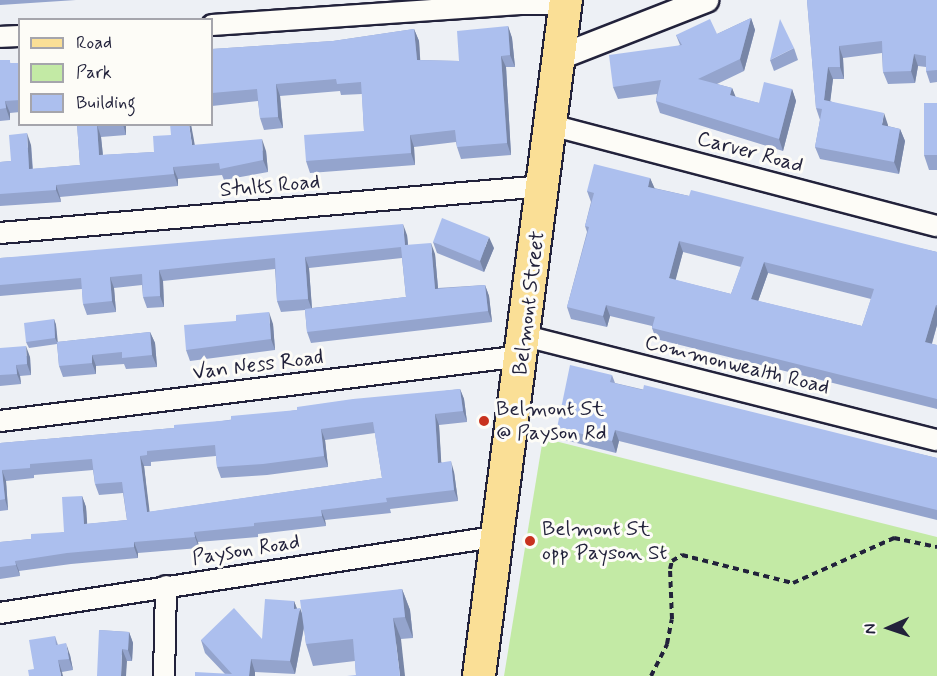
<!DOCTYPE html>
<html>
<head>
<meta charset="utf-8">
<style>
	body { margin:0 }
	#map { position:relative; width:937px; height:676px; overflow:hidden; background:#edf0f5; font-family:Mynerve,sans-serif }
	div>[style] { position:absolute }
	.green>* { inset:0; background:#c3eaa5 }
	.path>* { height:4px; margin-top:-2px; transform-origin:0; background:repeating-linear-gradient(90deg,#22223b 0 6px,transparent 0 10.5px) }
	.roads { filter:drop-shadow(2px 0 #22223b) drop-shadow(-2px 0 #22223b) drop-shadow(0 2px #22223b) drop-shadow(0 -2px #22223b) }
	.minor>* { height:20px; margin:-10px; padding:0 10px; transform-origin:10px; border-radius:10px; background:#fdfcf7 }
	.tertiary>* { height:24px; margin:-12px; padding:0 12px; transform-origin:12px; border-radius:12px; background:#fdfcf7 }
	.primary>* { height:32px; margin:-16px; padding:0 16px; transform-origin:16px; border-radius:16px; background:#fadf96 }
	.wall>* { inset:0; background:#94a4cd }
	.shaded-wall>* { inset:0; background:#7886a7 }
	.building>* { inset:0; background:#acbfee }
	.dots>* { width:16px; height:16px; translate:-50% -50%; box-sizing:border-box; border:3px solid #fdfcf7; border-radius:50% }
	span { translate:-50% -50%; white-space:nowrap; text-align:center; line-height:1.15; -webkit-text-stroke:6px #fdfcf7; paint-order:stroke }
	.street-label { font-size:21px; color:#22223b }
	.poi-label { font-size:21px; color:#22223b }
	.left { translate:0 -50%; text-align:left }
	.legend { position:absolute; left:18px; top:18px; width:195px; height:108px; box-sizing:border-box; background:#fdfcf7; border:2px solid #a5a5ac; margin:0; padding:8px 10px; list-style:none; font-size:18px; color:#22223b }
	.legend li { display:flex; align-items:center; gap:12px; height:30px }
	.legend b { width:30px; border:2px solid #a5a5ac }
	.north { position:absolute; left:859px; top:598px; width:60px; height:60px; -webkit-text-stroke:4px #fdfcf7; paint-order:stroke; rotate:267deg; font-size:16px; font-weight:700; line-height:24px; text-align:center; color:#22223b }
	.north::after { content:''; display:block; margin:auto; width:21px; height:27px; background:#22223b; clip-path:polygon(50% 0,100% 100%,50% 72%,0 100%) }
</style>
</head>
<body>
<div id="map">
	<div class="green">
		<i style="clip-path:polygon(543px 438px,937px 537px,937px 676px,504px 676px)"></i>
	</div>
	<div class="path">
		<i style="left:651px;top:676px;width:36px;rotate:-63deg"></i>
		<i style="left:667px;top:644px;width:25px;rotate:-79deg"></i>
		<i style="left:672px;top:619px;width:50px;rotate:-92.3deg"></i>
		<i style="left:670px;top:569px;width:8px;rotate:-76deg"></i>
		<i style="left:672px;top:561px;width:12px;rotate:-31deg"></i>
		<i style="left:682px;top:555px;width:114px;rotate:14.2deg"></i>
		<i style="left:793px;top:583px;width:111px;rotate:-24deg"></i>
		<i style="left:894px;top:538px;width:44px;rotate:11.8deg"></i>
	</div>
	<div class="roads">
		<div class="minor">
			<i style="left:212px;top:25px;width:309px;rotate:-3.9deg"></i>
			<i style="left:520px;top:4px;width:45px"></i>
			<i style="left:0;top:37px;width:20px;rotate:-3deg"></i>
			<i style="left:551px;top:125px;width:399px;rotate:14.7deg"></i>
			<i style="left:0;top:233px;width:546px;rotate:-4.94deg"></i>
			<i style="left:525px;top:336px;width:425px;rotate:14.2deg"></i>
			<i style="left:0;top:421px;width:526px;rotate:-7.1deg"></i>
			<i style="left:0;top:613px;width:506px;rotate:-8.75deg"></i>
			<i style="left:164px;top:676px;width:90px;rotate:-88.7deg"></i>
		</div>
		<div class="tertiary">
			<i style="left:560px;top:57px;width:157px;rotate:-21.3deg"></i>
		</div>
		<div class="primary">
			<i style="left:479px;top:676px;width:682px;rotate:-82.67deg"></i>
		</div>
	</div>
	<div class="wall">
		<i style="clip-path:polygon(0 0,76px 0,0 5px)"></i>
		<i style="clip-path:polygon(807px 0,937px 0,937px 82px,930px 83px,926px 71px,926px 67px,918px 66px,915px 83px,888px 84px,883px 72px,882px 53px,843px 58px,844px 79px,833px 79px,830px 101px,888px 125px,888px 126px,900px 129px,905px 141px,899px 174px,820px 159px,815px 147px,820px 120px,816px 108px)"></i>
		<i style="clip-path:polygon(751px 18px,755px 30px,744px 71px,717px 84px,732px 88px,735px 97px,759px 103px,792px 89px,796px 101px,783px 151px,660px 113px,656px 101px,657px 94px,618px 99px,613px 87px,680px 45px,676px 35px,717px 34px)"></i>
		<i style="clip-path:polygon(508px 26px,512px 38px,515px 67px,506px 67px,511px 155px,461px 159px,457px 147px,456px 142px,414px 147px,415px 165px,310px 173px,306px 161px,364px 131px,362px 94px,341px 95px,340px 91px,280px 96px,283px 128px,264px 130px,260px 118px,258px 101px,212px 106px,212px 49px,333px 41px,414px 29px,419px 41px,420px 60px,459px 61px)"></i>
		<i style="clip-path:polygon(794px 48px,798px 60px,774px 71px,770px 60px)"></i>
		<i style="clip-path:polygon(0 60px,11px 63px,20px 63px,20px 112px,10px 113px,10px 120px,0 121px)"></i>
		<i style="clip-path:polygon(937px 103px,937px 170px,929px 170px,924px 155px)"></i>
		<i style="clip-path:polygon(77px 124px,126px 124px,126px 135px,101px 137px,103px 155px,154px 152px,195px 145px,266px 151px,268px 172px,224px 180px,222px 175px,178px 179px,178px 186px,60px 197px,61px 202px,0 206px,0 162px,11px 161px,31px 145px,33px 169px,80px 165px)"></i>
		<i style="clip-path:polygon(evenodd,650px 178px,654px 188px,937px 252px,937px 325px,932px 344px,937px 345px,937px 409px,656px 339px,652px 328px,652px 326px,610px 316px,607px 327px,571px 319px,567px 307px,587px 232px,585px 226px,591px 202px,587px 191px,650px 178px,683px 252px,741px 267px,731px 294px,675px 280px,683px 252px,650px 178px,768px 273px,871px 299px,862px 326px,758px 301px,768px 273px)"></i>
		<i style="clip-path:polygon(evenodd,407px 235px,408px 245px,435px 254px,438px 288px,485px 285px,489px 296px,492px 322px,311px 343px,307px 332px,305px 310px,281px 312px,277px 301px,275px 269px,163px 281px,164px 307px,147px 308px,143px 297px,142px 285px,114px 288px,116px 312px,87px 315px,83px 304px,82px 289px,0 296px,0 258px,407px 235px,402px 258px,406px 297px,312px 308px,309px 268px,402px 258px)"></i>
		<i style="clip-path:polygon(433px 242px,494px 248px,484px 272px,437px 253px)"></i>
		<i style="clip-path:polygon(54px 319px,56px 325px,57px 342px,150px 332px,155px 343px,157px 367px,126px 369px,124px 364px,96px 366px,96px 374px,63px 377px,59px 366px,57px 344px,29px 348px,26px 342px)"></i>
		<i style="clip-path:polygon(236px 321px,273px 324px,275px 350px,190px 361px,186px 350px)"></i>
		<i style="clip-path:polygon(0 348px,30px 357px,31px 375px,20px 376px,21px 384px,0 386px)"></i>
		<i style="clip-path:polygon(612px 375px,615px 383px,937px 458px,937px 520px,619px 441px,616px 453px,561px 439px,557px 428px)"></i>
		<i style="clip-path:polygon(evenodd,460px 389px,464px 399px,467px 422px,439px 425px,441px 462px,454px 472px,458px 501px,390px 509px,391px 513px,325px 520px,326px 526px,258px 534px,258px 537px,198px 542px,199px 548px,138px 553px,138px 558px,71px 564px,19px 571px,20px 576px,0 579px,0 542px,31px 539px,64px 532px,82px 496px,86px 507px,87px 524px,127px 520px,123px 493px,99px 495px,95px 484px,93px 470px,34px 475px,34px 478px,6px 481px,8px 510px,0 511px,0 443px,174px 428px,297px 410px,460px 389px,375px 433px,382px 478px,149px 512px,144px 466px,151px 466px,151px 462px,216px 456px,217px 467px,221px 478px,267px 475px,328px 467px,325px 440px,375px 433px)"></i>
		<i style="clip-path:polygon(402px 589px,410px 610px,413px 638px,401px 639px,356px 675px,355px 661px,313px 666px,306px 644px,304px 628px,295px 674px,255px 672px,255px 676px,225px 674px,205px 653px,201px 640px,262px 639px,294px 601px,297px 609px,302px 613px)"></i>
		<i style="clip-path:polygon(99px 630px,129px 632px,133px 643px,132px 661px,127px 661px)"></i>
		<i style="clip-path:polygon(55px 636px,58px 645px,70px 655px,73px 670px,62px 672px,34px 669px)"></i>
	</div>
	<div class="shaded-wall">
		<i style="clip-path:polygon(751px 18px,755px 30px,744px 71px,740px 59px)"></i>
		<i style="clip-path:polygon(508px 26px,512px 38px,515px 67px,510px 55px)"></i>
		<i style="clip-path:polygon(414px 29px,419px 41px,421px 72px,417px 60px)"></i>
		<i style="clip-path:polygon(839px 46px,843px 58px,844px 79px,840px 67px)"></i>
		<i style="clip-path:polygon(914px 54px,918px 66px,915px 83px,911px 71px)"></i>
		<i style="clip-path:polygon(501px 56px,506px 67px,511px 155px,507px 143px)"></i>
		<i style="clip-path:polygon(828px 67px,833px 79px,829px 112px,824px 100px)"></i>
		<i style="clip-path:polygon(276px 84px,280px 96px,283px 128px,278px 117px)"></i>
		<i style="clip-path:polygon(732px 88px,737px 100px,730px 95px)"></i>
		<i style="clip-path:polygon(792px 89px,796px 101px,783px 151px,779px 139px)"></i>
		<i style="clip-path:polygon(5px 101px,10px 113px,10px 120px,6px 108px)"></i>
		<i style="clip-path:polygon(884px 113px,888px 125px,886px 137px,882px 125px)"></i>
		<i style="clip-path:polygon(123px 124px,126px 124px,126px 135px)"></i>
		<i style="clip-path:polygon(189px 124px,191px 124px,197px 157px,192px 145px)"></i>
		<i style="clip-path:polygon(97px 125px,101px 137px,104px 167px,99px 155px)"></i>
		<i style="clip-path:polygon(900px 129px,905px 141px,899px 174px,894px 162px)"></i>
		<i style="clip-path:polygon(27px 133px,31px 145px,33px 181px,29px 169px)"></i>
		<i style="clip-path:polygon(410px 135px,414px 147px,415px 165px,411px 153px)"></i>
		<i style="clip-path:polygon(262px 139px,266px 151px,268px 172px,263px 160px)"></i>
		<i style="clip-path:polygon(173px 167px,178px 179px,178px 186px,174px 174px)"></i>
		<i style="clip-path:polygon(650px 178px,655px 189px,648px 187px)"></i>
		<i style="clip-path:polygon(56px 185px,60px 197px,61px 202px,56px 190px)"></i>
		<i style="clip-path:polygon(403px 224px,407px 235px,409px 256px,405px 245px)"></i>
		<i style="clip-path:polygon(489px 237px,494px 248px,484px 272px,480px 261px)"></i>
		<i style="clip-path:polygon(679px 241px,683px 252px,673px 290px,669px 278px)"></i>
		<i style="clip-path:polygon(431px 243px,435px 254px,439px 300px,435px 289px)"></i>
		<i style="clip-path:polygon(305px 257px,309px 268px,312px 310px,308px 299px)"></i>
		<i style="clip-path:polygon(764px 262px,768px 273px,755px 310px,751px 299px)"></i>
		<i style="clip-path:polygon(159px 270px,163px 281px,164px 307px,160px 296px)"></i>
		<i style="clip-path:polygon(110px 277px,114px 288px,116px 312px,112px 301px)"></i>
		<i style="clip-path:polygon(485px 285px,489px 296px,492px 322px,488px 311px)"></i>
		<i style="clip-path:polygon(606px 305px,610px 316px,607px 327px,603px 316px)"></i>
		<i style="clip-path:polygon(936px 305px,937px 309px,937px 325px,929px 353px,925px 342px)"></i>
		<i style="clip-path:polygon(269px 312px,273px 324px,275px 350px,271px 339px)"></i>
		<i style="clip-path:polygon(54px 319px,56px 325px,58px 344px,55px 338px)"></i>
		<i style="clip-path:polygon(150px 332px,155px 343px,157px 367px,152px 355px)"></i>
		<i style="clip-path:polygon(26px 346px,30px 357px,31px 375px,27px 364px)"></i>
		<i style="clip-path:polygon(92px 355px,96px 366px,96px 374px,92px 363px)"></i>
		<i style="clip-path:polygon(16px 365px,20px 376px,21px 384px,17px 374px)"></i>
		<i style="clip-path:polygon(460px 389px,464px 399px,467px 422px,463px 411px)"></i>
		<i style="clip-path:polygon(435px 414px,439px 425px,442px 474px,438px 463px)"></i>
		<i style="clip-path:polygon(321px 429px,325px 440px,328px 467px,324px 456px)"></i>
		<i style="clip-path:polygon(615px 430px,619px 441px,616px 453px,612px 441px)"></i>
		<i style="clip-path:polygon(140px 456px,144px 466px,151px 523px,147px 512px)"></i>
		<i style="clip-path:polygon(451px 461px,454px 472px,458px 501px,454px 490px)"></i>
		<i style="clip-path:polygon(2px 470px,6px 481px,8px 510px,5px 499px)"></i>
		<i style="clip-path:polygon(82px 496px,86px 507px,88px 535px,84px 524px)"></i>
		<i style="clip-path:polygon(321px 510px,325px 520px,326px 526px,322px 516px)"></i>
		<i style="clip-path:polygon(194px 532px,198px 542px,199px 548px,195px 537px)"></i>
		<i style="clip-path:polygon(134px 542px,138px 553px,138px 558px,134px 547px)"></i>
		<i style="clip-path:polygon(15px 561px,19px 571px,20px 576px,16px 565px)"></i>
		<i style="clip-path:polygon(402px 589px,410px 610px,413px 638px,405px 617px)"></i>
		<i style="clip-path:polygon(294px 601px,299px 614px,300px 608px,305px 621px,295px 674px,290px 661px)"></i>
		<i style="clip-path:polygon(393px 618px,401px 639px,405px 676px,400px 676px)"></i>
		<i style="clip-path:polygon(129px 632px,133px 643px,132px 661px,128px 650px)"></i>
		<i style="clip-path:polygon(66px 643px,70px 655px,73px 670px,69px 659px)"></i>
		<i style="clip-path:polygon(122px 649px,127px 661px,126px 676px,121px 676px)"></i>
		<i style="clip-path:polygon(251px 659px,255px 672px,255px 676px,249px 676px)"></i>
		<i style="clip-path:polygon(58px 660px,62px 672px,63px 676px,61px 676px)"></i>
	</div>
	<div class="building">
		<i style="clip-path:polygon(807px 0,937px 0,937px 70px,926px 71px,926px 56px,914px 54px,911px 71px,883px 72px,882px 41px,839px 46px,840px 67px,828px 67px,824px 100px,884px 113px,882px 125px,900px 129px,894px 162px,815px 147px,822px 109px,816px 108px)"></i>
		<i style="clip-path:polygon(751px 18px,740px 59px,698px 79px,732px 88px,730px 95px,759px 103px,764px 82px,792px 89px,779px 139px,656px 101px,661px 80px,613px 87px,609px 55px,682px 45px,676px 35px,710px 19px,717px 34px)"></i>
		<i style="clip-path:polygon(780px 19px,794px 48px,770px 60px)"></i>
		<i style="clip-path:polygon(508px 26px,510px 55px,501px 56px,507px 143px,457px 147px,455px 130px,410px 135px,411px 153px,306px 161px,304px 135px,364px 131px,361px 82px,337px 84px,336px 79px,276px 84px,278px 117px,260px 118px,257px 89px,212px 93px,212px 49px,333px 41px,414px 29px,417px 60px,459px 61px,457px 31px)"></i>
		<i style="clip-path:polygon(0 60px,10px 60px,10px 63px,20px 63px,20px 100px,5px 101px,6px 108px,0 109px)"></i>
		<i style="clip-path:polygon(924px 103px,937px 103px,937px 155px,924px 155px)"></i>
		<i style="clip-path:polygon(77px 124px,100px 124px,97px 125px,99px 155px,154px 152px,153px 136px,171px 135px,170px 124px,189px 124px,192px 145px,262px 139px,263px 160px,220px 169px,219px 163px,173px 167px,174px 174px,56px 185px,56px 190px,0 194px,0 162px,11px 161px,9px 135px,27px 133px,29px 169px,80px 165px)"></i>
		<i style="clip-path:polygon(evenodd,594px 164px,650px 178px,648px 187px,689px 196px,691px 190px,937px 252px,937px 305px,936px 305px,925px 342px,937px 345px,937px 399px,652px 328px,655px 317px,606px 305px,603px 316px,567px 307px,589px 227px,585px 226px,594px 193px,587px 191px,594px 164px,679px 241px,744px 257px,731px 294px,669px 278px,679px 241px,594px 164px,764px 262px,874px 289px,862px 326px,751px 299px,764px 262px)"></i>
		<i style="clip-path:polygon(442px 218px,489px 237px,480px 261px,433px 242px)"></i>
		<i style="clip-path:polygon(403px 224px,405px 245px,431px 243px,435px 289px,485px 285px,488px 311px,307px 332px,305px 309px,406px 297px,401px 247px,305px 257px,308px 299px,277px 301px,275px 258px,159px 270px,160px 296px,143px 297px,142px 274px,110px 277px,112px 301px,83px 304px,81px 278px,0 285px,0 258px)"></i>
		<i style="clip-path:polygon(269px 312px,271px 339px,186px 350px,184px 325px,236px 321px,236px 315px)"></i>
		<i style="clip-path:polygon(54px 319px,55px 338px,26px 342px,24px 323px)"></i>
		<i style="clip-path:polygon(150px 332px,152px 355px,122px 358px,122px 352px,92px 355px,92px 363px,59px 366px,57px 342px)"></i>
		<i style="clip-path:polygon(26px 346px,27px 364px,16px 365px,17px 374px,0 375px,0 348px)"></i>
		<i style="clip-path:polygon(570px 365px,612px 375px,610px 382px,643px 390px,644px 385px,937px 458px,937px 510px,615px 430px,612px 441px,557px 428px)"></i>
		<i style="clip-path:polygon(evenodd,460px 389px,463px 411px,435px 414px,438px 463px,451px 461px,454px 490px,386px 498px,387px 502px,321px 510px,322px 516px,254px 523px,254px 526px,194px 532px,195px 537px,134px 542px,134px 547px,67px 553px,15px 561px,16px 565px,0 567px,0 542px,31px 539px,31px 534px,64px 532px,62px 497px,82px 496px,84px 524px,127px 520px,122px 482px,95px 484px,92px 459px,30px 464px,30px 468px,2px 470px,5px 499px,0 500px,0 443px,174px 428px,174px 425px,231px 420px,231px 416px,297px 410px,297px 407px,353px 399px,460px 389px,373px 422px,382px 478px,147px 512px,140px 456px,147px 455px,147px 451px,215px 445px,217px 467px,263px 464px,324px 456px,321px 429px,373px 422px)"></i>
		<i style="clip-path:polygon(402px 589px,405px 617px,393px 618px,400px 676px,347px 676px,356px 675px,353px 639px,306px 644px,300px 600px)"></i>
		<i style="clip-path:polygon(265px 599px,294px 601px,294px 609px,300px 608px,290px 661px,251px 659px,249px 676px,195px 676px,195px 672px,232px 674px,201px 640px,234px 608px,262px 639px)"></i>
		<i style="clip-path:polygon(99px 630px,129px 632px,128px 650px,122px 649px,121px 676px,97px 676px)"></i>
		<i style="clip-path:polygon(55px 636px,56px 645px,66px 643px,69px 659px,58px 660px,61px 676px,29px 676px,28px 670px,34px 669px,29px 640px)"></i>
	</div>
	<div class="dots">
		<i style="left:484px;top:421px;background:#c8321e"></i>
		<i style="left:530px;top:541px;background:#c8321e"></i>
	</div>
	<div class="street-label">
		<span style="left:750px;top:152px;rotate:15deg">Carver Road</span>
		<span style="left:270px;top:186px;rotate:-5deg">Stults Road</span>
		<span style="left:529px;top:303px;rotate:-83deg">Belmont Street</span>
		<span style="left:258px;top:365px;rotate:-7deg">Van Ness Road</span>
		<span style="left:737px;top:365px;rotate:14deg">Commonwealth Road</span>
		<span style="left:246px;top:550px;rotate:-9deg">Payson Road</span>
	</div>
	<div class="poi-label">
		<span class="left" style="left:496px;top:421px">Belmont St<br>@ Payson Rd</span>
		<span class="left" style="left:542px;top:541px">Belmont St<br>opp Payson St</span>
	</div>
	<ul class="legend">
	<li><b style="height:8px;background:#fadf96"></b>Road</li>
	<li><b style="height:16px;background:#c3eaa5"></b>Park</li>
	<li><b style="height:16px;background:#acbfee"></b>Building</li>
	</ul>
	<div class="north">N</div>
</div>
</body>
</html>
